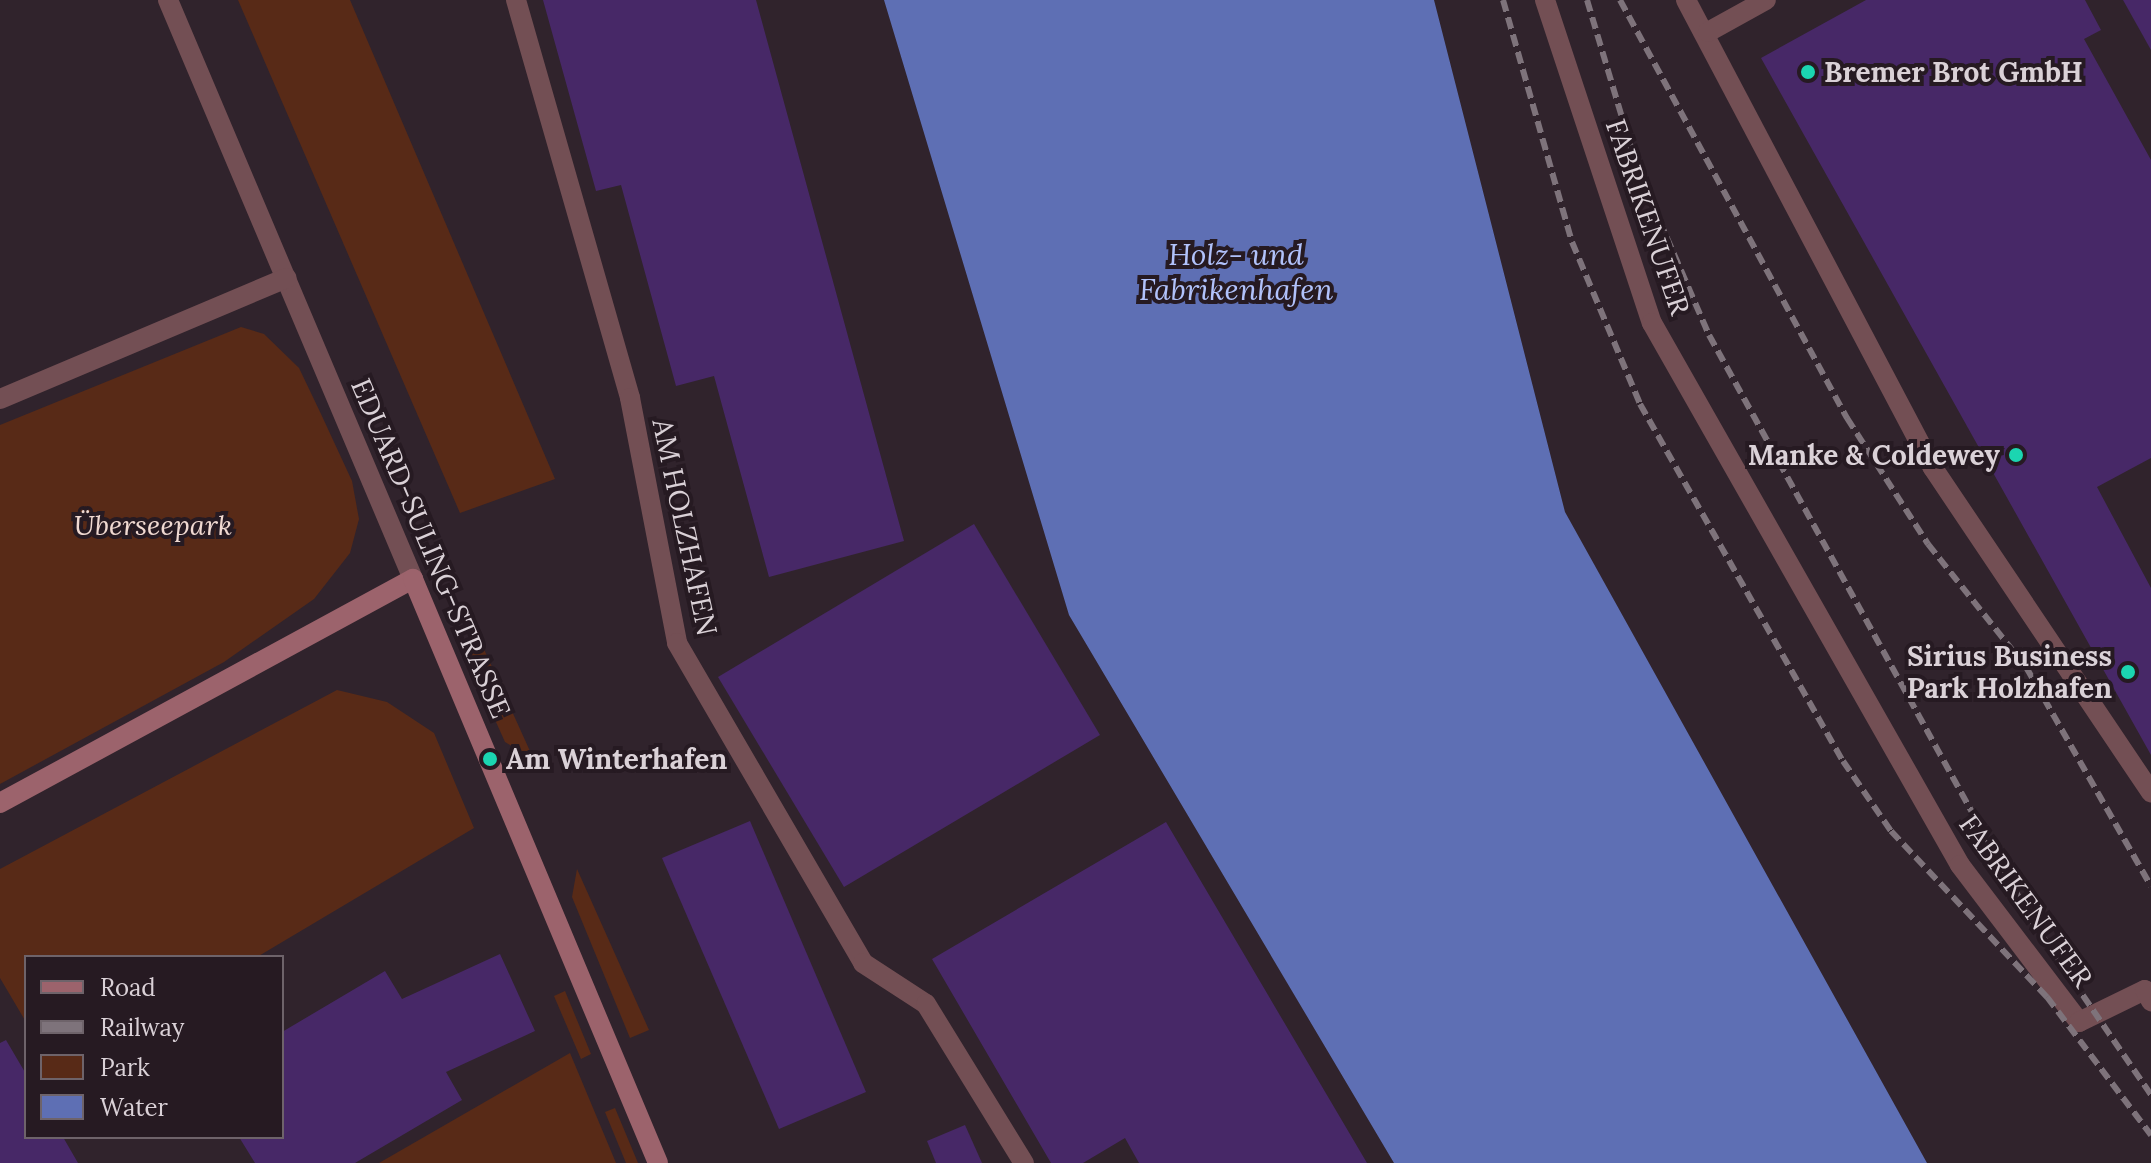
<!DOCTYPE html>
<html>
<head>
<meta charset="utf-8">
<style>
	body { margin:0 }
	#map { position:relative; width:2151px; height:1163px; overflow:hidden; background:#30232c; font-family:Lora,serif }
	div>[style] { position:absolute }
	.green>* { inset:0; background:#582a17 }
	.water>* { inset:0; background:#5e6fb4 }
	.building>* { inset:0; background:#472867 }
	.lane>* { height:20px; margin:-10px; padding:0 10px; transform-origin:10px; border-radius:10px; background:#734f54 }
	.street>* { height:20px; margin:-10px; padding:0 10px; transform-origin:10px; border-radius:10px; background:#734f54 }
	.secondary>* { height:20px; margin:-10px; padding:0 10px; transform-origin:10px; border-radius:10px; background:#9c636c }
	.rail>* { height:6px; margin-top:-3px; transform-origin:0; background:repeating-linear-gradient(90deg,#7e737b 0 12px,transparent 0 18px) }
	.dots>* { width:22px; height:22px; translate:-50% -50%; box-sizing:border-box; border:4px solid #261a22; border-radius:50% }
	span { translate:-50% -50%; white-space:nowrap; text-align:center; line-height:1.15; -webkit-text-stroke:8px #261a22; paint-order:stroke }
	.poi-label { font-size:28px; color:#dad1d7; font-weight:700 }
	.left { translate:0 -50%; text-align:left }
	.right { translate:-100% -50%; text-align:right }
	.street-label { font-size:28px; color:#dad1d7 }
	.park-label { font-size:28px; color:#f0d9d1; font-style:italic }
	.water-label { font-size:30px; color:#b1c2fb; font-style:italic }
	.legend { position:absolute; left:24px; top:955px; width:260px; height:184px; box-sizing:border-box; background:#261a22; border:2px solid #6e636a; margin:0; padding:10px 14px; list-style:none; font-size:24px; color:#dad1d7 }
	.legend li { display:flex; align-items:center; gap:16px; height:40px }
	.legend b { width:40px; border:2px solid #6e636a }
</style>
</head>
<body>
<div id="map">
	<div class="green">
		<i style="clip-path:polygon(238px 0,350px 0,555px 479px,460px 513px)"></i>
		<i style="clip-path:polygon(241px 327px,264px 334px,299px 368px,321px 414px,352px 481px,359px 519px,350px 553px,314px 599px,224px 662px,0 784px,0 425px)"></i>
		<i style="clip-path:polygon(483px 647px,534px 760px,505px 742px,465px 653px)"></i>
		<i style="clip-path:polygon(337px 690px,387px 702px,434px 733px,474px 828px,257px 957px,26px 957px,26px 1022px,0 978px,0 869px)"></i>
		<i style="clip-path:polygon(577px 869px,649px 1030px,630px 1038px,572px 897px)"></i>
		<i style="clip-path:polygon(565px 991px,591px 1054px,581px 1059px,554px 996px)"></i>
		<i style="clip-path:polygon(570px 1053px,616px 1163px,379px 1163px)"></i>
		<i style="clip-path:polygon(615px 1108px,638px 1163px,626px 1163px,605px 1112px)"></i>
	</div>
	<div class="water">
		<i style="clip-path:polygon(884px 0,1434px 0,1565px 512px,1927px 1163px,1394px 1163px,1069px 615px)"></i>
	</div>
	<div class="building">
		<i style="clip-path:polygon(543px 0,756px 0,904px 541px,769px 577px,714px 376px,676px 386px,621px 185px,596px 191px)"></i>
		<i style="clip-path:polygon(1866px 0,2085px 0,2101px 30px,2084px 39px,2151px 160px,2151px 458px,2097px 487px,2151px 588px,2151px 755px,1761px 58px)"></i>
		<i style="clip-path:polygon(2123px 0,2151px 0,2151px 50px)"></i>
		<i style="clip-path:polygon(974px 524px,1100px 735px,844px 887px,718px 677px)"></i>
		<i style="clip-path:polygon(750px 821px,866px 1092px,779px 1129px,662px 858px)"></i>
		<i style="clip-path:polygon(1166px 822px,1367px 1163px,1139px 1163px,1125px 1138px,1083px 1163px,1051px 1163px,932px 959px)"></i>
		<i style="clip-path:polygon(500px 954px,535px 1031px,446px 1072px,462px 1100px,355px 1163px,255px 1163px,239px 1137px,282px 1137px,282px 1032px,385px 971px,402px 999px)"></i>
		<i style="clip-path:polygon(6px 1040px,26px 1074px,26px 1137px,63px 1137px,78px 1163px,0 1163px,0 1043px)"></i>
		<i style="clip-path:polygon(965px 1125px,982px 1163px,936px 1163px,927px 1141px)"></i>
	</div>
	<div class="lane">
		<i style="left:516px;top:0;width:414px;rotate:74deg"></i>
		<i style="left:630px;top:398px;width:249px;rotate:79.1deg"></i>
		<i style="left:677px;top:643px;width:370px;rotate:59.8deg"></i>
		<i style="left:863px;top:963px;width:75px;rotate:33.1deg"></i>
		<i style="left:926px;top:1004px;width:187px;rotate:58.4deg"></i>
		<i style="left:1686px;top:0;width:529px;rotate:62.18deg"></i>
		<i style="left:1933px;top:468px;width:391px;rotate:56.1deg"></i>
	</div>
	<div class="street">
		<i style="left:168px;top:0;width:629px;rotate:67.06deg"></i>
		<i style="left:1545px;top:0;width:340px;rotate:71.7deg"></i>
		<i style="left:1652px;top:323px;width:623px;rotate:60.39deg"></i>
		<i style="left:1960px;top:865px;width:197px;rotate:52.8deg"></i>
		<i style="left:2079px;top:1022px;width:73px;rotate:-25.9deg"></i>
		<i style="left:2145px;top:990px;width:13px;rotate:61deg"></i>
		<i style="left:1708px;top:32px;width:66px;rotate:-28.9deg"></i>
		<i style="left:0;top:399px;width:311px;rotate:-22.9deg"></i>
	</div>
	<div class="secondary">
		<i style="left:0;top:803px;width:470px;rotate:-28.5deg"></i>
		<i style="left:413px;top:579px;width:633px;rotate:67.24deg"></i>
	</div>
	<div class="rail">
		<i style="left:1503px;top:0;width:252px;rotate:74.1deg"></i>
		<i style="left:1572px;top:242px;width:176px;rotate:67.2deg"></i>
		<i style="left:1640px;top:404px;width:411px;rotate:60.4deg"></i>
		<i style="left:1843px;top:761px;width:85px;rotate:55.6deg"></i>
		<i style="left:1891px;top:831px;width:228px;rotate:46.8deg"></i>
		<i style="left:2047px;top:997px;width:173px;rotate:53deg"></i>
		<i style="left:1587px;top:0;width:178px;rotate:73.4deg"></i>
		<i style="left:1638px;top:171px;width:179px;rotate:66.6deg"></i>
		<i style="left:1709px;top:335px;width:669px;rotate:61.14deg"></i>
		<i style="left:2032px;top:921px;width:211px;rotate:55.6deg"></i>
		<i style="left:1620px;top:0;width:476px;rotate:61.5deg"></i>
		<i style="left:1847px;top:418px;width:150px;rotate:57.3deg"></i>
		<i style="left:1928px;top:544px;width:157px;rotate:51.5deg"></i>
		<i style="left:2026px;top:667px;width:252px;rotate:60.3deg"></i>
	</div>
	<div class="dots">
		<i style="left:1808px;top:72px;background:#1bd5b1"></i>
		<i style="left:2016px;top:455px;background:#1bd5b1"></i>
		<i style="left:2128px;top:672px;background:#1bd5b1"></i>
		<i style="left:490px;top:759px;background:#1bd5b1"></i>
	</div>
	<div class="poi-label">
		<span class="left" style="left:1824px;top:72px">Bremer Brot GmbH</span>
		<span class="right" style="left:2000px;top:455px">Manke &amp; Coldewey</span>
		<span class="right" style="left:2112px;top:672px">Sirius Business<br>Park Holzhafen</span>
		<span class="left" style="left:506px;top:759px">Am Winterhafen</span>
	</div>
	<div class="street-label">
		<span style="left:1648px;top:217px;rotate:71deg">FABRIKENUFER</span>
		<span style="left:685px;top:527px;rotate:78deg">AM HOLZHAFEN</span>
		<span style="left:431px;top:548px;rotate:67deg">EDUARD-SULING-STRASSE</span>
		<span style="left:2026px;top:901px;rotate:54deg">FABRIKENUFER</span>
	</div>
	<div class="park-label">
		<span style="left:153px;top:525px">Überseepark</span>
	</div>
	<div class="water-label">
		<span style="left:1236px;top:271px">Holz- und<br>Fabrikenhafen</span>
	</div>
	<ul class="legend">
	<li><b style="height:10px;background:#9c636c"></b>Road</li>
	<li><b style="height:10px;background:#7e737b"></b>Railway</li>
	<li><b style="height:22px;background:#582a17"></b>Park</li>
	<li><b style="height:22px;background:#5e6fb4"></b>Water</li>
	</ul>
</div>
</body>
</html>
